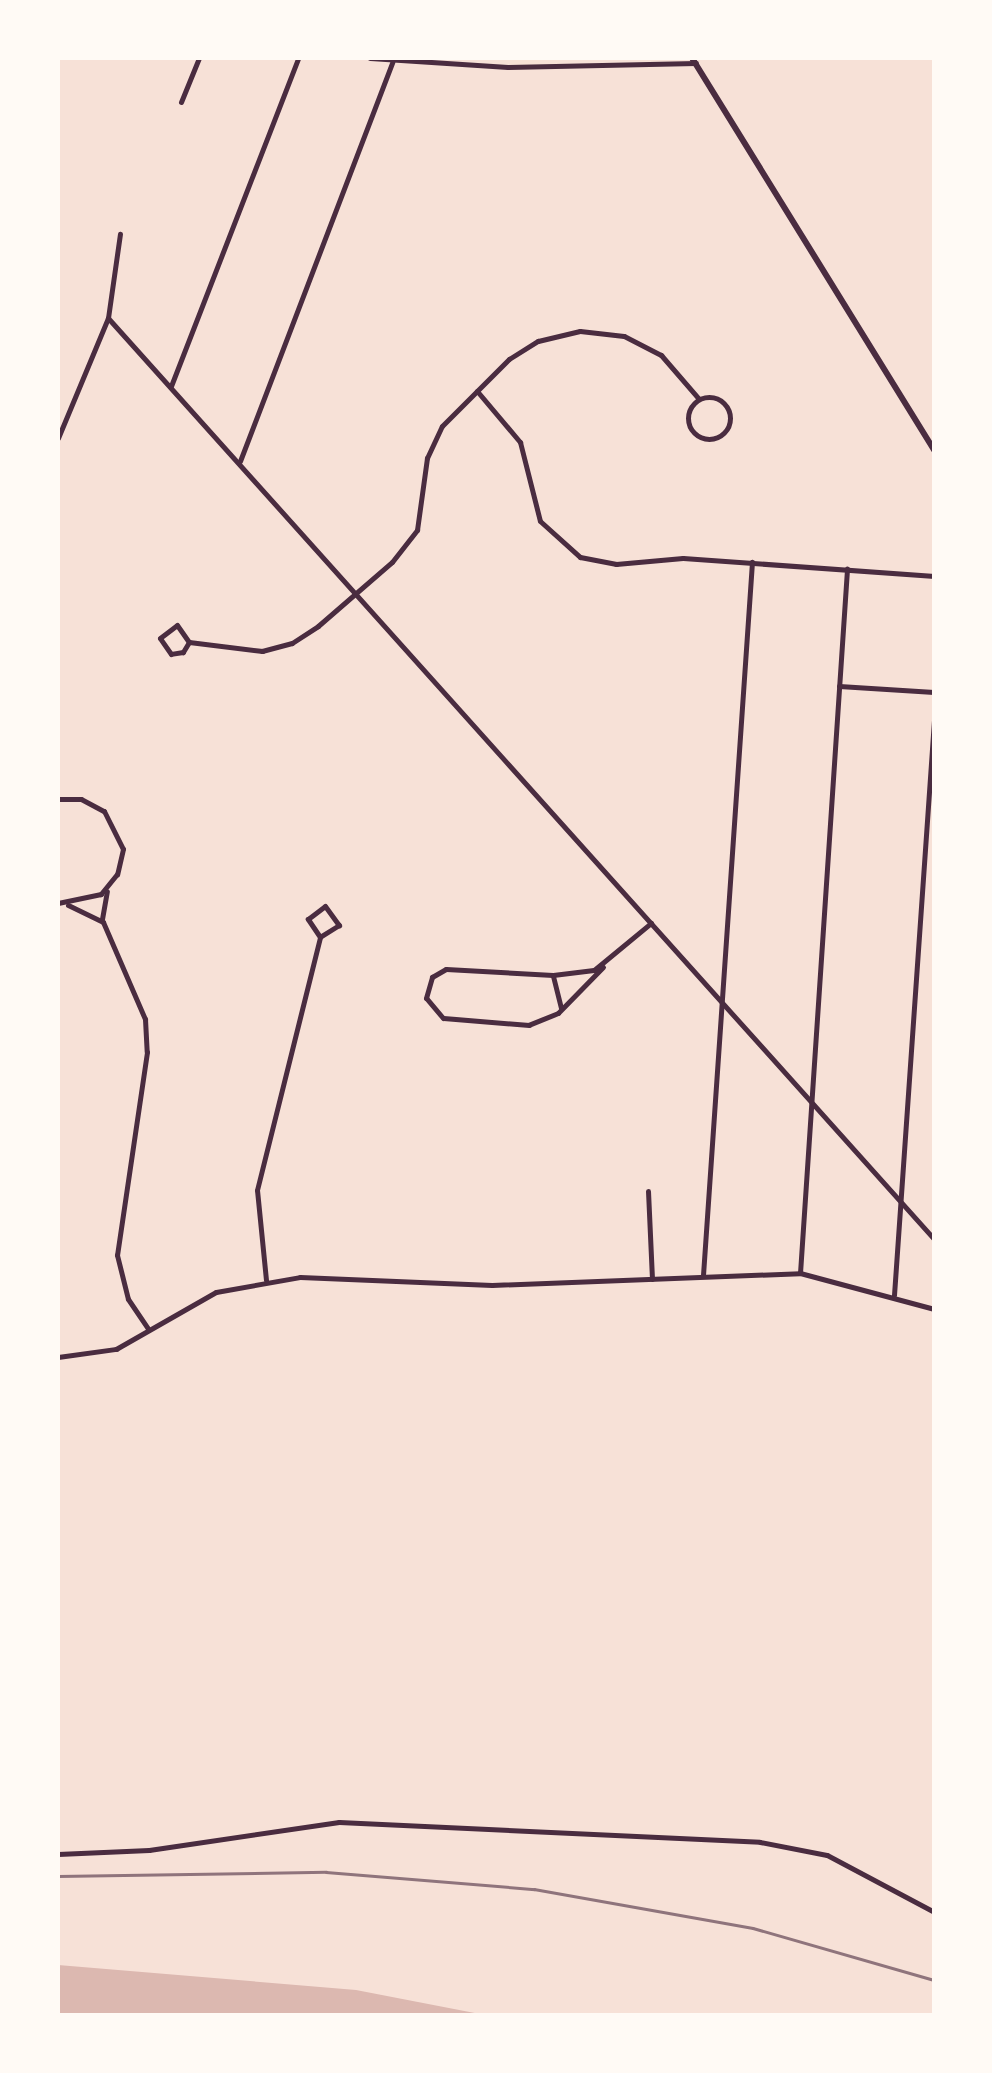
<!DOCTYPE html>
<html>
<head>
<meta charset="utf-8">
<style>
	body { margin:0 }
	#map { position:relative; width:992px; height:2073px; overflow:hidden; background:#f7e1d7; font-family:"Source Serif 4",serif }
	div>[style] { position:absolute }
	.water>* { inset:0; background:#dcb8b0 }
	.minor>* { height:5px; margin:-2.5px; padding:0 2.5px; transform-origin:2.5px; border-radius:2.5px; background:#4a2c40 }
	.minor>.ring { margin:-2.5px; padding:0; box-sizing:content-box; background:none; border:5px solid #4a2c40; border-radius:50% }
	.secondary>* { height:6px; margin:-3px; padding:0 3px; transform-origin:3px; border-radius:3px; background:#4a2c40 }
	.rail>* { height:2.5px; margin:-1.25px; padding:0 1.25px; transform-origin:1.25px; border-radius:1.25px; background:#8f747c }
	span { translate:-50% -50%; white-space:nowrap; text-align:center; line-height:1.15; -webkit-text-stroke:10px #fffaf5; paint-order:stroke }
	.frame { position:absolute; inset:0; border:60px solid #fffaf5; pointer-events:none }
</style>
</head>
<body>
<div id="map">
	<div class="water">
		<i style="clip-path:polygon(58px 1965px,356px 1990px,485px 2015px,58px 2015px)"></i>
	</div>
	<div class="minor">
		<i style="left:370px;top:58px;width:138px;rotate:3.7deg"></i>
		<i style="left:508px;top:67px;width:188px;rotate:-1.2deg"></i>
		<i style="left:181px;top:102px;width:48px;rotate:-67.8deg"></i>
		<i style="left:108px;top:318px;width:1237px;rotate:48.11deg"></i>
		<i style="left:171px;top:386px;width:352px;rotate:-68.8deg"></i>
		<i style="left:477px;top:391px;width:67px;rotate:49.9deg"></i>
		<i style="left:520px;top:442px;width:81px;rotate:75.8deg"></i>
		<i style="left:540px;top:521px;width:54px;rotate:42deg"></i>
		<i style="left:580px;top:557px;width:37px;rotate:11deg"></i>
		<i style="left:616px;top:564px;width:67px;rotate:-5.1deg"></i>
		<i style="left:683px;top:558px;width:252px;rotate:4.1deg"></i>
		<i class="ring" style="left:688px;top:397px;width:37px;height:37px"></i>
		<i style="left:58px;top:438px;width:130px;rotate:-67.4deg"></i>
		<i style="left:108px;top:318px;width:85px;rotate:-81.9deg"></i>
		<i style="left:240px;top:461px;width:427px;rotate:-69.1deg"></i>
		<i style="left:189px;top:642px;width:12px;rotate:121deg"></i>
		<i style="left:183px;top:652px;width:12px;rotate:171deg"></i>
		<i style="left:171px;top:654px;width:19px;rotate:-125deg"></i>
		<i style="left:160px;top:638px;width:21px;rotate:-37deg"></i>
		<i style="left:177px;top:625px;width:21px;rotate:55deg"></i>
		<i style="left:189px;top:642px;width:74px;rotate:7deg"></i>
		<i style="left:262px;top:651px;width:31px;rotate:-15deg"></i>
		<i style="left:292px;top:643px;width:31px;rotate:-33deg"></i>
		<i style="left:318px;top:626px;width:98px;rotate:-40.9deg"></i>
		<i style="left:392px;top:562px;width:41px;rotate:-52deg"></i>
		<i style="left:417px;top:530px;width:73px;rotate:-82.1deg"></i>
		<i style="left:427px;top:458px;width:35px;rotate:-65deg"></i>
		<i style="left:442px;top:426px;width:95px;rotate:-45deg"></i>
		<i style="left:509px;top:359px;width:34px;rotate:-32deg"></i>
		<i style="left:538px;top:341px;width:43px;rotate:-13.4deg"></i>
		<i style="left:580px;top:331px;width:44px;rotate:6.5deg"></i>
		<i style="left:624px;top:336px;width:42px;rotate:27.2deg"></i>
		<i style="left:661px;top:355px;width:58px;rotate:49.2deg"></i>
		<i style="left:839px;top:686px;width:95px;rotate:3.6deg"></i>
		<i style="left:58px;top:799px;width:23px"></i>
		<i style="left:81px;top:799px;width:26px;rotate:28deg"></i>
		<i style="left:104px;top:811px;width:42px;rotate:63.4deg"></i>
		<i style="left:123px;top:849px;width:26px;rotate:103deg"></i>
		<i style="left:117px;top:874px;width:26px;rotate:129deg"></i>
		<i style="left:101px;top:894px;width:44px;rotate:168.2deg"></i>
		<i style="left:68px;top:905px;width:39px;rotate:26deg"></i>
		<i style="left:103px;top:922px;width:106px;rotate:66.6deg"></i>
		<i style="left:145px;top:1019px;width:33px;rotate:87deg"></i>
		<i style="left:147px;top:1052px;width:205px;rotate:98.4deg"></i>
		<i style="left:117px;top:1255px;width:45px;rotate:76deg"></i>
		<i style="left:128px;top:1299px;width:37px;rotate:56deg"></i>
		<i style="left:102px;top:919px;width:28px;rotate:-80deg"></i>
		<i style="left:603px;top:967px;width:64px;rotate:134.4deg"></i>
		<i style="left:558px;top:1013px;width:31px;rotate:158deg"></i>
		<i style="left:529px;top:1025px;width:86px;rotate:-175.3deg"></i>
		<i style="left:443px;top:1018px;width:26px;rotate:-130deg"></i>
		<i style="left:426px;top:998px;width:22px;rotate:-74deg"></i>
		<i style="left:432px;top:977px;width:16px;rotate:-30deg"></i>
		<i style="left:446px;top:969px;width:107px;rotate:3.2deg"></i>
		<i style="left:553px;top:975px;width:41px;rotate:-7deg"></i>
		<i style="left:594px;top:970px;width:74px;rotate:-39.5deg"></i>
		<i style="left:553px;top:976px;width:33px;rotate:76deg"></i>
		<i style="left:648px;top:1191px;width:88px;rotate:87.4deg"></i>
		<i style="left:800px;top:1273px;width:706px;rotate:-86.18deg"></i>
		<i style="left:703px;top:1275px;width:715px;rotate:-86.07deg"></i>
		<i style="left:266px;top:1280px;width:90px;rotate:-95.7deg"></i>
		<i style="left:257px;top:1190px;width:261px;rotate:-76deg"></i>
		<i style="left:320px;top:937px;width:22px;rotate:-124deg"></i>
		<i style="left:308px;top:919px;width:21px;rotate:-37deg"></i>
		<i style="left:325px;top:906px;width:24px;rotate:54deg"></i>
		<i style="left:339px;top:925px;width:22px;rotate:148deg"></i>
		<i style="left:894px;top:1295px;width:576px;rotate:-86.02deg"></i>
		<i style="left:58px;top:1357px;width:59px;rotate:-7.9deg"></i>
		<i style="left:116px;top:1349px;width:115px;rotate:-29.7deg"></i>
		<i style="left:216px;top:1292px;width:85px;rotate:-10.1deg"></i>
		<i style="left:300px;top:1277px;width:192px;rotate:2.4deg"></i>
		<i style="left:492px;top:1285px;width:308px;rotate:-2.2deg"></i>
		<i style="left:800px;top:1273px;width:139px;rotate:15deg"></i>
		<i style="left:58px;top:1854px;width:91px;rotate:-2.5deg"></i>
		<i style="left:149px;top:1850px;width:192px;rotate:-8.4deg"></i>
		<i style="left:339px;top:1822px;width:421px;rotate:2.7deg"></i>
		<i style="left:760px;top:1842px;width:68px;rotate:11deg"></i>
		<i style="left:827px;top:1855px;width:121px;rotate:28deg"></i>
	</div>
	<div class="secondary">
		<i style="left:692px;top:58px;width:461px;rotate:58.3deg"></i>
	</div>
	<div class="rail">
		<i style="left:58px;top:1876px;width:268px;rotate:-0.9deg"></i>
		<i style="left:326px;top:1872px;width:209px;rotate:4.7deg"></i>
		<i style="left:534px;top:1889px;width:222px;rotate:10.1deg"></i>
		<i style="left:753px;top:1928px;width:188px;rotate:16deg"></i>
	</div>
	<div class="frame"></div>
</div>
</body>
</html>
